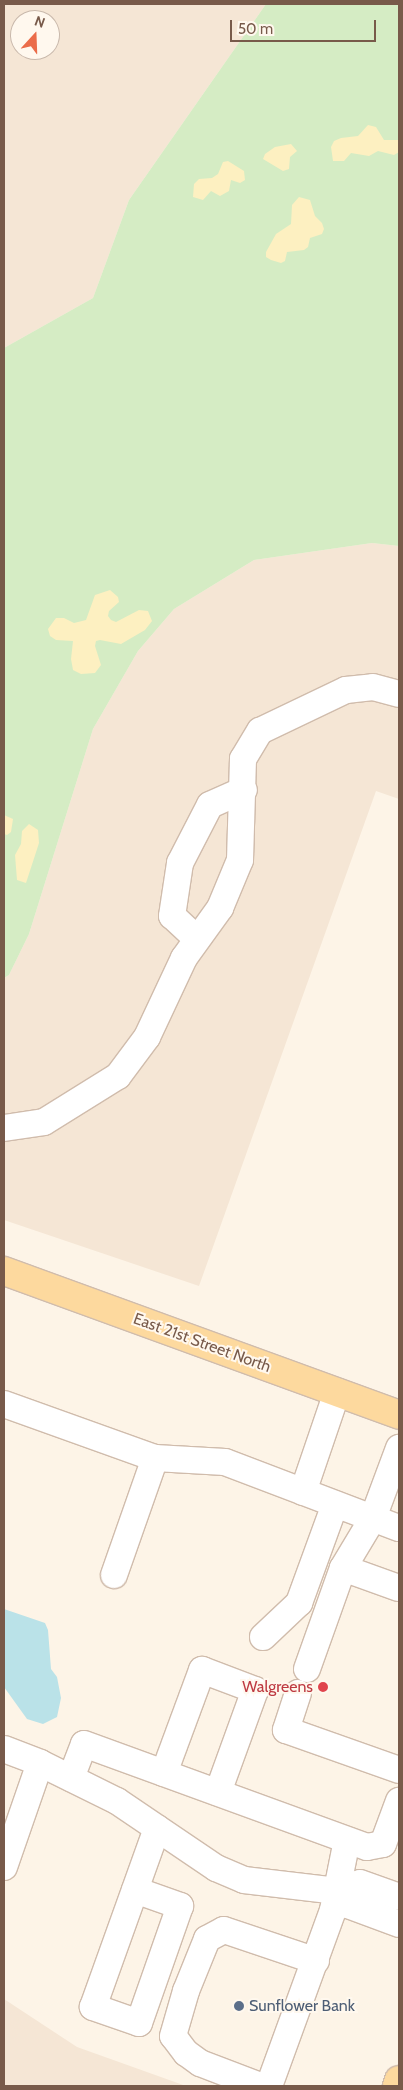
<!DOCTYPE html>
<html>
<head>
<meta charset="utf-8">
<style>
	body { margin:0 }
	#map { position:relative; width:403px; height:2090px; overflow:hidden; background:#fdf4e7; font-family:Cabin,sans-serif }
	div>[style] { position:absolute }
	.residential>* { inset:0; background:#f5e6d5 }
	.green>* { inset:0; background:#d5ecc4 }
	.sand>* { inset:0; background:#fdf0c1 }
	.water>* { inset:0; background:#bae2e8 }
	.roads { filter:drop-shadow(1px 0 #d0bcac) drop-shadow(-1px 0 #d0bcac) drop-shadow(0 1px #d0bcac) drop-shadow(0 -1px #d0bcac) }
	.minor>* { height:26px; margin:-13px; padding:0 13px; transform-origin:13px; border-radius:13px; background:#fff }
	.major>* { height:28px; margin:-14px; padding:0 14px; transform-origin:14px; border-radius:14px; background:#fdd99e }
	.dots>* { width:14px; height:14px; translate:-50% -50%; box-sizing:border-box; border:2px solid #fff8ee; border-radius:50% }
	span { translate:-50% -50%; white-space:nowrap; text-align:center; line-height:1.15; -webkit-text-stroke:4px #fff8ee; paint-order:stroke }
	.street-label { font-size:16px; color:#785a4a }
	.health-label { font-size:16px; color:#be3a42 }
	.right { translate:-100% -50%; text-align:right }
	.service-label { font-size:16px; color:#4e5e75 }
	.left { translate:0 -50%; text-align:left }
	.frame { position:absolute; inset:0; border:5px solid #785a4a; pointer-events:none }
	.north { position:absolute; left:10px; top:10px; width:50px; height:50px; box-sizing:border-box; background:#fff8ee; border:1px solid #c9b9ac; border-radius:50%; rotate:20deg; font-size:14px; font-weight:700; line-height:20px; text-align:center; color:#785a4a }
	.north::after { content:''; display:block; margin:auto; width:18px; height:22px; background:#eb6c49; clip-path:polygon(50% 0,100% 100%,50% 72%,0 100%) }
	.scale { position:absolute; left:230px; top:20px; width:146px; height:22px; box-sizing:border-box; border:2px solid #785a4a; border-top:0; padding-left:6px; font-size:15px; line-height:18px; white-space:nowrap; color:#785a4a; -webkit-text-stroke:4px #fff8ee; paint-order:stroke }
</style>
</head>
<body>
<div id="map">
	<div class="residential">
		<i style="clip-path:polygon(evenodd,4px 4px,266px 4px,129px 200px,93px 298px,4px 348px,4px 4px,20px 20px,50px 20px,50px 50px,20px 50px,20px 20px)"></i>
		<i style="clip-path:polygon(372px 543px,399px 546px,399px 799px,376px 791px,199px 1286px,4px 1220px,4px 978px,9px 975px,29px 934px,93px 729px,138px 651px,174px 609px,254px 560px)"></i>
		<i style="clip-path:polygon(4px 1999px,77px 2047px,186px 2086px,4px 2086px)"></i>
	</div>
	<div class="green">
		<i style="clip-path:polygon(266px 4px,399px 4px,399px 546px,372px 543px,254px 560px,174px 609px,138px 651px,93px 729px,29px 934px,9px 975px,4px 978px,4px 348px,93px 298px,129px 200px)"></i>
	</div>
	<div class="sand">
		<i style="clip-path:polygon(368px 125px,376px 127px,384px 140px,399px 140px,399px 152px,394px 155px,378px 151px,369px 156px,351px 153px,344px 161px,333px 161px,331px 147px,334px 141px,341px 138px,358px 136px)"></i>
		<i style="clip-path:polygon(291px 144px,297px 151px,290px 157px,289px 169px,283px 171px,263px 159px,265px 154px,275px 147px)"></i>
		<i style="clip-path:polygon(228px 161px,244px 171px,245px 180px,240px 183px,231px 180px,229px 191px,220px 196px,211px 191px,203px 200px,193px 197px,194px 184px,199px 179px,212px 178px,218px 174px,223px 162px)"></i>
		<i style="clip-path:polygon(299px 197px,310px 200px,315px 216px,322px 223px,324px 229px,322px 234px,310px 238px,308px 247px,304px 250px,287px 252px,285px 261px,281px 263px,271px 260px,266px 257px,266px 252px,276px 234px,291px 224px,292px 205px)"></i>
		<i style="clip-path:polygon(110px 590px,118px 597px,119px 602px,109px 611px,108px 616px,111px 620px,116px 622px,139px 610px,148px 611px,152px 621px,145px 630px,121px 644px,100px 640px,96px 641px,95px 646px,101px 665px,95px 673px,81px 674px,73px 670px,71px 659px,73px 641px,56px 640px,50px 636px,48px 629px,56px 618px,64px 618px,74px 623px,86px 620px,95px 595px)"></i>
		<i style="clip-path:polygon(4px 815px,13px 819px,11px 832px,7px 835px,4px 834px)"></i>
		<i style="clip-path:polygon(29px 824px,38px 830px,39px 843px,26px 883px,17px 880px,15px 855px,21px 844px,22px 831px)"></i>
	</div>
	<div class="water">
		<i style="clip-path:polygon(4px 1609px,45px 1623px,48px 1630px,51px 1669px,57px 1677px,61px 1698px,57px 1717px,43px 1724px,27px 1719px,4px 1687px)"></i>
	</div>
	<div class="roads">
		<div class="minor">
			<i style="left:197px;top:939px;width:34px;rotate:-137deg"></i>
			<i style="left:172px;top:916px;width:54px;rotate:-81.4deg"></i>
			<i style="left:180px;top:863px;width:65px;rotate:-62.7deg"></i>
			<i style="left:210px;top:805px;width:37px;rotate:-24deg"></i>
			<i style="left:4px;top:1128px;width:40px;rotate:-8.5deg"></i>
			<i style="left:44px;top:1122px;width:87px;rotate:-31.9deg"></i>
			<i style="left:118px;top:1076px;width:49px;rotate:-53.4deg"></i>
			<i style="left:147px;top:1037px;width:87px;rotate:-64.9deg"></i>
			<i style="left:184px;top:958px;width:62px;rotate:-54.2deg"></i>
			<i style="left:220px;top:908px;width:52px;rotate:-67.4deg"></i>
			<i style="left:240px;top:860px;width:101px;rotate:-88.3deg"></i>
			<i style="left:243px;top:759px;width:33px;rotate:-59deg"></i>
			<i style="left:260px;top:731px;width:95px;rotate:-25.5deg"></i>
			<i style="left:346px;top:690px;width:27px;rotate:-6deg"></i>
			<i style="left:373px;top:687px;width:27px;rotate:15deg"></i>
			<i style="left:4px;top:1404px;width:160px;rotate:19.7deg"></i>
			<i style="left:155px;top:1458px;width:70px;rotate:3.3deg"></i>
			<i style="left:225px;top:1462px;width:186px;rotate:20.8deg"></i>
			<i style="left:303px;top:1492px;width:106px;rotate:-71.2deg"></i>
			<i style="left:343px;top:1568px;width:59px;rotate:19.7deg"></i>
			<i style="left:114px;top:1575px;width:124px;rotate:-70.7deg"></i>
			<i style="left:263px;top:1637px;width:50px;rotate:-43.4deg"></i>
			<i style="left:299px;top:1603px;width:105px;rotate:-70deg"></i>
			<i style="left:307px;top:1669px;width:107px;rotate:-70.4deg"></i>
			<i style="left:343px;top:1568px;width:58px;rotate:-59deg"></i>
			<i style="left:373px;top:1518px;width:75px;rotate:-69.6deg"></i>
			<i style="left:298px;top:1693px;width:39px;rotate:108deg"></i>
			<i style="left:286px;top:1730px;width:120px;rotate:19.5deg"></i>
			<i style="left:4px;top:1749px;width:39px;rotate:21deg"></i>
			<i style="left:40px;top:1763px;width:86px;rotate:26.3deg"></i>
			<i style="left:117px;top:1801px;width:120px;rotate:34.1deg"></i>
			<i style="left:216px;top:1868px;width:30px;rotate:23deg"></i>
			<i style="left:244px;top:1880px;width:94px;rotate:6.7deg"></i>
			<i style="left:337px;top:1891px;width:24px;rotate:-19deg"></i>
			<i style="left:360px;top:1883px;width:41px;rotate:19.7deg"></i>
			<i style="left:164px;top:1773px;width:110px;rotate:-69.7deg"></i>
			<i style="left:202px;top:1670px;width:57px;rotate:20.7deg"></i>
			<i style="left:255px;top:1690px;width:109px;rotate:109.9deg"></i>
			<i style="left:71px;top:1778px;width:36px;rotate:-69deg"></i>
			<i style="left:84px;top:1744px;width:301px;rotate:20deg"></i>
			<i style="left:367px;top:1847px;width:16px;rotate:-11deg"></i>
			<i style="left:383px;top:1844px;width:46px;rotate:-69.6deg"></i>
			<i style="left:4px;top:1867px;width:110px;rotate:-70.9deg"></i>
			<i style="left:135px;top:1890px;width:48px;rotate:19.6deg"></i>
			<i style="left:180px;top:1906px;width:124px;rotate:109.3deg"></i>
			<i style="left:139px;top:2023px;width:49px;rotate:-160.8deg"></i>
			<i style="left:93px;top:2007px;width:190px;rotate:-70.3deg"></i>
			<i style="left:337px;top:1891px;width:18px;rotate:52deg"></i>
			<i style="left:348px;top:1905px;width:54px;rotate:20.4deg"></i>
			<i style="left:260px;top:2086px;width:64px;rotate:-159deg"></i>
			<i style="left:200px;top:2063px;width:17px;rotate:-144deg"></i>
			<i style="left:186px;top:2053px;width:21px;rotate:-127deg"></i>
			<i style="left:173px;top:2036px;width:47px;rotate:-73.9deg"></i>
			<i style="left:186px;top:1991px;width:56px;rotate:-68deg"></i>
			<i style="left:207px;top:1939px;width:19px;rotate:-28deg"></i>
			<i style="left:224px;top:1930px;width:97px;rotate:18.6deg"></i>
			<i style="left:269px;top:2086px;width:187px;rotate:-70deg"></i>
			<i style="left:333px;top:1910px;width:71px;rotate:-78.7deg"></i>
		</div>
		<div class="major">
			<i style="left:4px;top:1271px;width:420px;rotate:20deg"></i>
			<i style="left:397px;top:2086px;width:6px;rotate:-72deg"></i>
		</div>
	</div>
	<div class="dots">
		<i style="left:323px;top:1687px;background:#e0444e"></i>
		<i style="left:239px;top:2006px;background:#5c6f8a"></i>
	</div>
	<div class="street-label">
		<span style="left:202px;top:1343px;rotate:20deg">East 21st Street North</span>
	</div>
	<div class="health-label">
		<span class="right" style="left:313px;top:1687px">Walgreens</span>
	</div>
	<div class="service-label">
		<span class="left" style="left:249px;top:2006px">Sunflower Bank</span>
	</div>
	<div class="frame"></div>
	<div class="north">N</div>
	<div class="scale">50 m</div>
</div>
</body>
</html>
